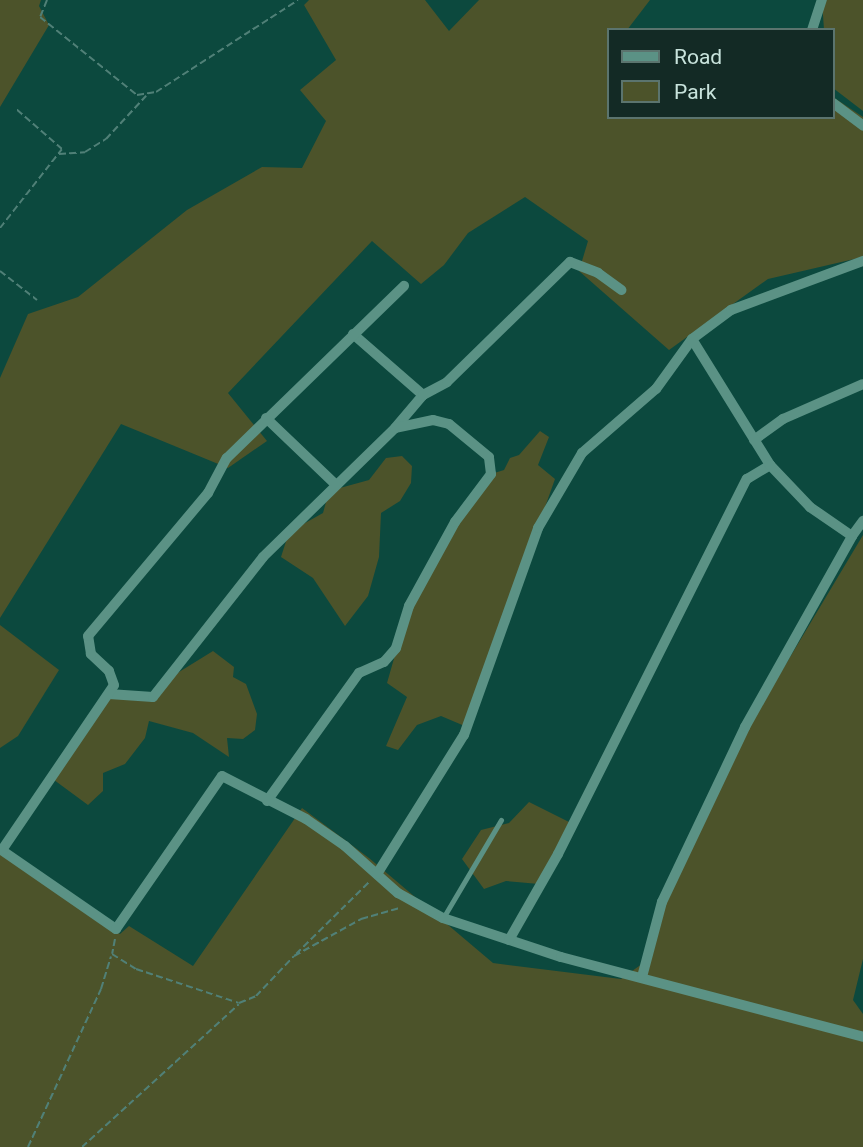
<!DOCTYPE html>
<html>
<head>
<meta charset="utf-8">
<style>
	body { margin:0 }
	#map { position:relative; width:863px; height:1147px; overflow:hidden; background:#0c493e; font-family:Roboto,sans-serif }
	div>[style] { position:absolute }
	.green>* { inset:0; background:#4c532a }
	.path>* { height:2px; margin-top:-1px; transform-origin:0; background:repeating-linear-gradient(90deg,#508077 0 7px,transparent 0 10.5px) }
	.lane>* { height:5px; margin:-2.5px; padding:0 2.5px; transform-origin:2.5px; border-radius:2.5px; background:#5b9285 }
	.street>* { height:10px; margin:-5px; padding:0 5px; transform-origin:5px; border-radius:5px; background:#5b9285 }
	span { translate:-50% -50%; white-space:nowrap; text-align:center; line-height:1.15; -webkit-text-stroke:6px #132a25; paint-order:stroke }
	.legend { position:absolute; left:607px; top:28px; width:228px; height:91px; box-sizing:border-box; background:#132a25; border:2px solid #5b746e; margin:0; padding:9px 12px; list-style:none; font-size:21px; color:#c8e3dc }
	.legend li { display:flex; align-items:center; gap:14px; height:35px }
	.legend b { width:35px; border:2px solid #5b746e }
</style>
</head>
<body>
<div id="map">
	<div class="green">
		<i style="clip-path:polygon(0 0,41px 0,39px 6px,49px 25px,0 107px)"></i>
		<i style="clip-path:polygon(309px 0,425px 0,449px 31px,479px 0,650px 0,627px 30px,609px 30px,609px 117px,833px 117px,833px 97px,863px 117px,863px 257px,768px 279px,669px 350px,579px 271px,588px 241px,525px 197px,468px 233px,444px 265px,421px 284px,372px 241px,228px 393px,267px 441px,228px 468px,121px 424px,0 618px,0 378px,28px 314px,78px 297px,187px 210px,262px 167px,302px 168px,326px 121px,300px 90px,336px 60px,304px 5px)"></i>
		<i style="clip-path:polygon(822px 0,863px 0,863px 111px,833px 88px,833px 30px,824px 30px)"></i>
		<i style="clip-path:polygon(540px 431px,549px 437px,538px 465px,555px 479px,467px 727px,441px 716px,417px 725px,398px 750px,386px 746px,407px 697px,387px 683px,409px 606px,455px 522px,491px 474px,504px 470px,510px 458px,519px 455px)"></i>
		<i style="clip-path:polygon(402px 456px,412px 466px,411px 483px,400px 501px,381px 513px,379px 557px,368px 596px,345px 626px,313px 578px,281px 557px,289px 532px,323px 513px,329px 491px,369px 480px,386px 458px)"></i>
		<i style="clip-path:polygon(863px 535px,863px 959px,853px 1000px,863px 1014px,863px 1147px,0 1147px,0 854px,120px 934px,129px 926px,193px 966px,302px 808px,369px 858px,493px 963px,621px 979px,646px 961px,662px 902px,756px 714px)"></i>
		<i style="clip-path:polygon(0 625px,59px 670px,18px 736px,0 748px)"></i>
		<i style="clip-path:polygon(213px 651px,234px 667px,233px 677px,246px 684px,257px 714px,255px 730px,243px 739px,227px 738px,229px 757px,193px 733px,149px 721px,145px 738px,125px 764px,103px 773px,103px 791px,88px 805px,50px 777px,109px 694px,153px 697px,179px 672px)"></i>
		<i style="clip-path:polygon(529px 802px,573px 824px,539px 884px,506px 881px,484px 889px,462px 859px,481px 830px,509px 823px)"></i>
	</div>
	<div class="path">
		<i style="left:47px;top:0;width:18px;rotate:112deg"></i>
		<i style="left:40px;top:17px;width:124px;rotate:38.8deg"></i>
		<i style="left:137px;top:95px;width:19px;rotate:-9deg"></i>
		<i style="left:156px;top:92px;width:169px;rotate:-32.9deg"></i>
		<i style="left:59px;top:154px;width:26px;rotate:-4deg"></i>
		<i style="left:85px;top:152px;width:25px;rotate:-32deg"></i>
		<i style="left:106px;top:139px;width:59px;rotate:-47.1deg"></i>
		<i style="left:0;top:228px;width:100px;rotate:-51.9deg"></i>
		<i style="left:62px;top:149px;width:62px;rotate:-138.9deg"></i>
		<i style="left:0;top:271px;width:47px;rotate:38.1deg"></i>
		<i style="left:115px;top:939px;width:15px;rotate:101deg"></i>
		<i style="left:112px;top:954px;width:28px;rotate:32deg"></i>
		<i style="left:136px;top:969px;width:108px;rotate:18.3deg"></i>
		<i style="left:239px;top:1003px;width:18px;rotate:-22deg"></i>
		<i style="left:256px;top:996px;width:55px;rotate:-46.5deg"></i>
		<i style="left:294px;top:956px;width:77px;rotate:-28.9deg"></i>
		<i style="left:361px;top:919px;width:41px;rotate:-15.8deg"></i>
		<i style="left:296px;top:954px;width:103px;rotate:-44.6deg"></i>
		<i style="left:28px;top:1147px;width:174px;rotate:-65.2deg"></i>
		<i style="left:101px;top:989px;width:34px;rotate:-73deg"></i>
		<i style="left:82px;top:1147px;width:212px;rotate:-42.3deg"></i>
	</div>
	<div class="lane">
		<i style="left:443px;top:918px;width:114px;rotate:-59.4deg"></i>
	</div>
	<div class="street">
		<i style="left:812px;top:30px;width:32px;rotate:-72deg"></i>
		<i style="left:833px;top:103px;width:38px;rotate:37deg"></i>
		<i style="left:353px;top:334px;width:93px;rotate:41.1deg"></i>
		<i style="left:266px;top:418px;width:95px;rotate:43.7deg"></i>
		<i style="left:754px;top:440px;width:36px;rotate:-36deg"></i>
		<i style="left:783px;top:419px;width:87px;rotate:-23.6deg"></i>
		<i style="left:852px;top:536px;width:19px;rotate:-54deg"></i>
		<i style="left:109px;top:694px;width:44px;rotate:3.9deg"></i>
		<i style="left:153px;top:697px;width:178px;rotate:-51.8deg"></i>
		<i style="left:263px;top:557px;width:185px;rotate:-44.3deg"></i>
		<i style="left:395px;top:428px;width:43px;rotate:-49.7deg"></i>
		<i style="left:423px;top:395px;width:27px;rotate:-28deg"></i>
		<i style="left:447px;top:382px;width:172px;rotate:-44.3deg"></i>
		<i style="left:570px;top:262px;width:30px;rotate:21deg"></i>
		<i style="left:598px;top:273px;width:29px;rotate:36deg"></i>
		<i style="left:267px;top:801px;width:158px;rotate:-54.3deg"></i>
		<i style="left:359px;top:673px;width:27px;rotate:-24deg"></i>
		<i style="left:384px;top:662px;width:18px;rotate:-49deg"></i>
		<i style="left:396px;top:648px;width:44px;rotate:-72.8deg"></i>
		<i style="left:409px;top:606px;width:96px;rotate:-61.3deg"></i>
		<i style="left:455px;top:522px;width:60px;rotate:-53.1deg"></i>
		<i style="left:491px;top:474px;width:17px;rotate:-97deg"></i>
		<i style="left:489px;top:457px;width:52px;rotate:-140.5deg"></i>
		<i style="left:449px;top:424px;width:16px;rotate:-166deg"></i>
		<i style="left:433px;top:420px;width:38px;rotate:168deg"></i>
		<i style="left:0;top:849px;width:141px;rotate:34.6deg"></i>
		<i style="left:116px;top:929px;width:186px;rotate:-55.3deg"></i>
		<i style="left:222px;top:776px;width:94px;rotate:27.1deg"></i>
		<i style="left:306px;top:819px;width:47px;rotate:34.7deg"></i>
		<i style="left:345px;top:846px;width:71px;rotate:41.6deg"></i>
		<i style="left:398px;top:893px;width:51px;rotate:29.1deg"></i>
		<i style="left:443px;top:918px;width:124px;rotate:18.3deg"></i>
		<i style="left:561px;top:957px;width:312px;rotate:14.8deg"></i>
		<i style="left:2px;top:850px;width:199px;rotate:-55.8deg"></i>
		<i style="left:114px;top:685px;width:15px;rotate:-110deg"></i>
		<i style="left:109px;top:671px;width:25px;rotate:-137deg"></i>
		<i style="left:91px;top:654px;width:18px;rotate:-99deg"></i>
		<i style="left:88px;top:636px;width:187px;rotate:-50deg"></i>
		<i style="left:208px;top:493px;width:40px;rotate:-62deg"></i>
		<i style="left:227px;top:458px;width:247px;rotate:-44.2deg"></i>
		<i style="left:377px;top:874px;width:164px;rotate:-58deg"></i>
		<i style="left:464px;top:735px;width:220px;rotate:-70.3deg"></i>
		<i style="left:538px;top:528px;width:87px;rotate:-59.6deg"></i>
		<i style="left:582px;top:453px;width:98px;rotate:-40.9deg"></i>
		<i style="left:656px;top:389px;width:62px;rotate:-54.2deg"></i>
		<i style="left:692px;top:339px;width:49px;rotate:-36.6deg"></i>
		<i style="left:731px;top:310px;width:141px;rotate:-20.4deg"></i>
		<i style="left:509px;top:940px;width:99px;rotate:-60.3deg"></i>
		<i style="left:558px;top:854px;width:420px;rotate:-63.3deg"></i>
		<i style="left:747px;top:479px;width:27px;rotate:-31deg"></i>
		<i style="left:770px;top:465px;width:148px;rotate:-121.8deg"></i>
		<i style="left:642px;top:977px;width:78px;rotate:-75.1deg"></i>
		<i style="left:662px;top:902px;width:194px;rotate:-64.6deg"></i>
		<i style="left:745px;top:727px;width:219px;rotate:-60.7deg"></i>
		<i style="left:852px;top:536px;width:51px;rotate:-145.4deg"></i>
		<i style="left:810px;top:507px;width:58px;rotate:-133.6deg"></i>
	</div>
	<ul class="legend">
	<li><b style="height:9px;background:#5b9285"></b>Road</li>
	<li><b style="height:19px;background:#4c532a"></b>Park</li>
	</ul>
</div>
</body>
</html>
